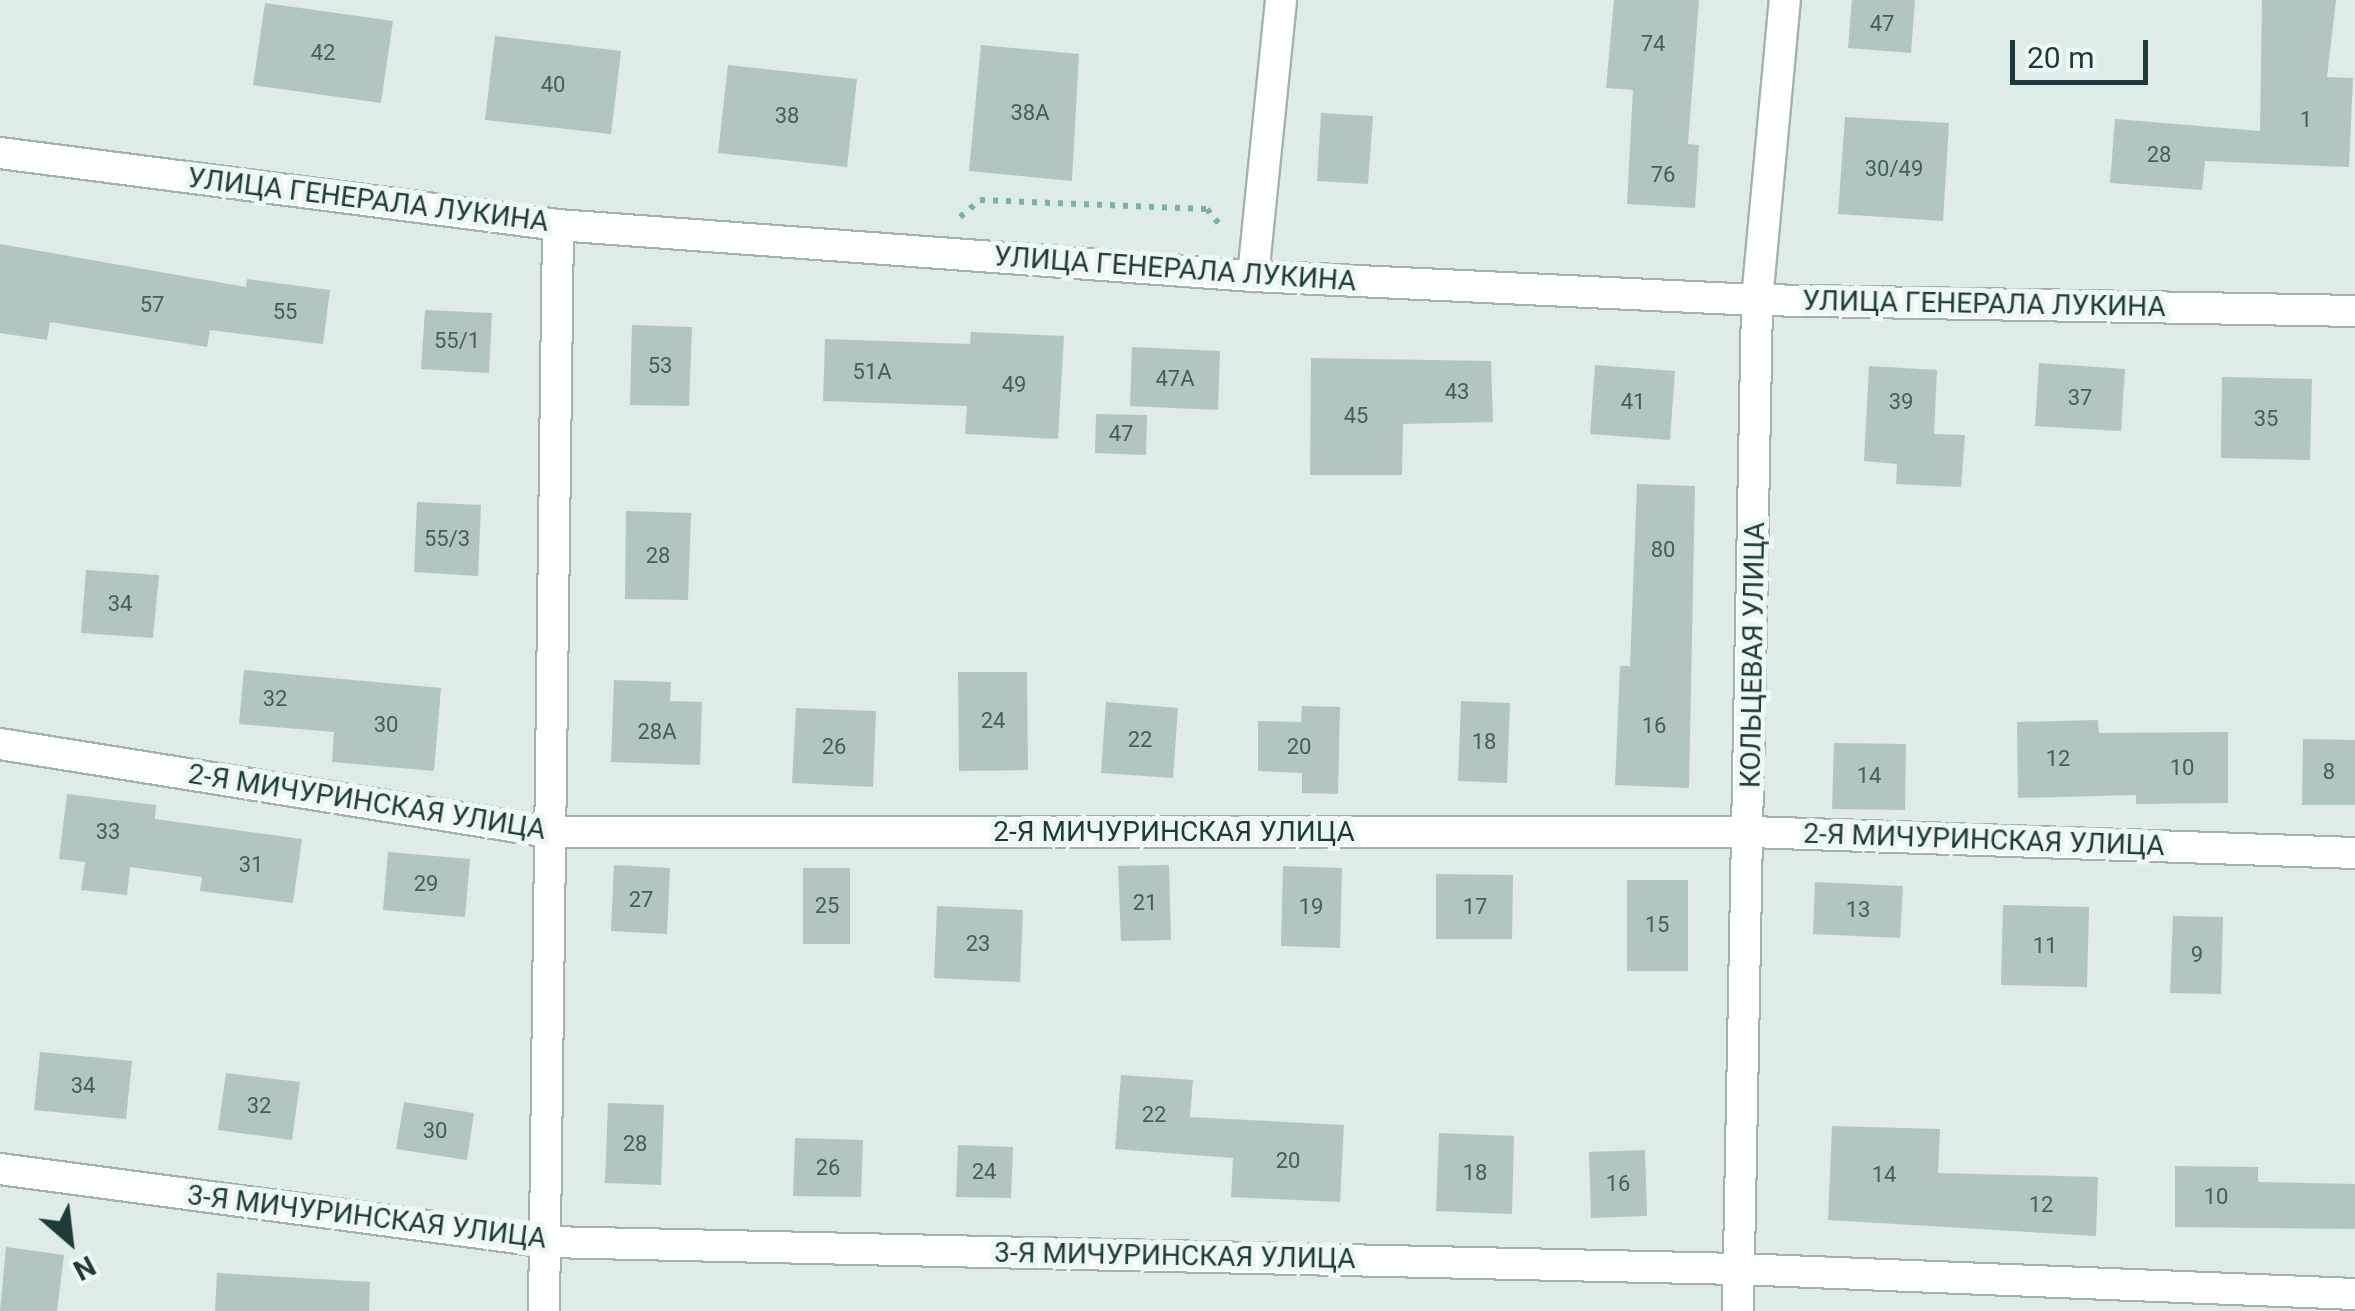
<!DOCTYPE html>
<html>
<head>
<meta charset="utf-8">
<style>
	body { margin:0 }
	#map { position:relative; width:2355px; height:1311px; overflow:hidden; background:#deebe8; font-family:Roboto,sans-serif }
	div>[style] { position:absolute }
	.building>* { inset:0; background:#b3c5c2 }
	.path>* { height:6px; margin-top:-3px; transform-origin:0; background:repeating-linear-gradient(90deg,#7cb0ad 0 5px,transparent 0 13px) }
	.roads { filter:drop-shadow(2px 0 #a1b3b0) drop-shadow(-2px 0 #a1b3b0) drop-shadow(0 2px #a1b3b0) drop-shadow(0 -2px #a1b3b0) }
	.minor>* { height:30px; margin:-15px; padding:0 15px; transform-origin:15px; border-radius:15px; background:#fff }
	.secondary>* { height:30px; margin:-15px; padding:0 15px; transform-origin:15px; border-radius:15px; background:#fff }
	span { translate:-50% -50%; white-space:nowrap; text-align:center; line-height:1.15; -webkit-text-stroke:10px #eef7f5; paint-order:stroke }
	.number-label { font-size:22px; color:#435e5c }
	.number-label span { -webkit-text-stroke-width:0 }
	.street-label { font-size:28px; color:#1e3b3a }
	.north { position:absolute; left:20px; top:1191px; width:100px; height:100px; -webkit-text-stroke:8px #eef7f5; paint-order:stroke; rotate:152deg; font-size:28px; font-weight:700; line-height:40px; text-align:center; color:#1e3b3a }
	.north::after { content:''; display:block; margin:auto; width:35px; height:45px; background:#1e3b3a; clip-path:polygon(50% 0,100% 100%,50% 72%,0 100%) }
	.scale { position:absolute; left:2010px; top:40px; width:138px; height:45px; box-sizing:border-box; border:5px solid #1e3b3a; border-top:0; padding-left:12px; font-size:30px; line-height:35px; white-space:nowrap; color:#1e3b3a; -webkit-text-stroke:8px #eef7f5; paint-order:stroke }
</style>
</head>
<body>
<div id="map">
	<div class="building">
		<i style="clip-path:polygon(1614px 0,1699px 0,1688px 144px,1699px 145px,1695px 208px,1627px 204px,1633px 90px,1606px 88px)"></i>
		<i style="clip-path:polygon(1852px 0,1915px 0,1911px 53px,1848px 48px)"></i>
		<i style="clip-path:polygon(2262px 0,2336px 0,2327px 77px,2353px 78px,2349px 167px,2205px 161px,2202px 190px,2110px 183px,2115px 119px,2260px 131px)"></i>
		<i style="clip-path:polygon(265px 3px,393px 21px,381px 103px,253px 85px)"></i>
		<i style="clip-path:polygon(495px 36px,621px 51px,611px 134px,485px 120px)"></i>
		<i style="clip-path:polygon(981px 45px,1079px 54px,1072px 181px,969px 171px)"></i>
		<i style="clip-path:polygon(728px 65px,857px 79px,847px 167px,718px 153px)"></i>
		<i style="clip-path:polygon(1321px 113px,1373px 116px,1368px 184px,1317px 181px)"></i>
		<i style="clip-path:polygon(1845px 117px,1949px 123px,1943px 221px,1838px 214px)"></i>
		<i style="clip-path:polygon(0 244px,246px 287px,247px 279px,330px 290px,323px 344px,210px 330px,207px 347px,50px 322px,47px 340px,0 333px)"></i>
		<i style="clip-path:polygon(425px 310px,492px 313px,489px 373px,421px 369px)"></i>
		<i style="clip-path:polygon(632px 325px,692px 327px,689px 406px,630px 405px)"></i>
		<i style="clip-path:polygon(971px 332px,1064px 336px,1058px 439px,965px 434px,967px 406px,823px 401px,825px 339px,970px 344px)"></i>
		<i style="clip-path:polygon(1132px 347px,1220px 351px,1218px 410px,1130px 406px)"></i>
		<i style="clip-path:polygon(1311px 358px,1491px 361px,1493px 422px,1403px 424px,1402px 475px,1310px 475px)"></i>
		<i style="clip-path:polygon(2039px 363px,2125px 369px,2121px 431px,2035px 426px)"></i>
		<i style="clip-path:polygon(1595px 365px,1675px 371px,1670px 440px,1590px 434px)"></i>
		<i style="clip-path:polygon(1869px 366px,1937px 370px,1934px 434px,1965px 435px,1961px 487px,1896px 484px,1897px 464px,1864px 461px)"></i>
		<i style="clip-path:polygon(2222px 377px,2312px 379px,2310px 460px,2221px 458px)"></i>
		<i style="clip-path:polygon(1096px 414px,1147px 415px,1146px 455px,1095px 453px)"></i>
		<i style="clip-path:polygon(1637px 484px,1695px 486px,1689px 788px,1615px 785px,1620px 666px,1630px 666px)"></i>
		<i style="clip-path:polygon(417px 502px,481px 505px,478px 576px,414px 572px)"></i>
		<i style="clip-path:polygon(626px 511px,691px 513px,688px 600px,625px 599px)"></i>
		<i style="clip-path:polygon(86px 570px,159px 575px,153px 638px,81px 633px)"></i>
		<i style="clip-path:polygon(244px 670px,441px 688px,434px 771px,332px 762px,334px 732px,239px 724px)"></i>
		<i style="clip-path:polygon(958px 672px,1027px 672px,1028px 770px,959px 771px)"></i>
		<i style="clip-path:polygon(614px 680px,671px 682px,670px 701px,702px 702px,700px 765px,611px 762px)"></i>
		<i style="clip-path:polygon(1461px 701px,1510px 703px,1507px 783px,1458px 781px)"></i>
		<i style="clip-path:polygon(1106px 702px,1178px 708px,1173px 778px,1101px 773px)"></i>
		<i style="clip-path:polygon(1302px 706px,1340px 707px,1338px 794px,1302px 793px,1302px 773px,1258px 771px,1258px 721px,1301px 722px)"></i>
		<i style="clip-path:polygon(796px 708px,876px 711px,873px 787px,792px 783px)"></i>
		<i style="clip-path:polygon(2098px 720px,2099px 733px,2228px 732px,2228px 803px,2136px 804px,2136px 795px,2018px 798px,2017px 722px)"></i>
		<i style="clip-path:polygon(2303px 739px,2355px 740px,2355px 805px,2302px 805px)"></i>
		<i style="clip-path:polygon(1834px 743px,1906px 744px,1905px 810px,1832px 809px)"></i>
		<i style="clip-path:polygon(67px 794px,156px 805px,155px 819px,302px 839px,293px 903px,200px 891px,202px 877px,130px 867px,127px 895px,81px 890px,85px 862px,59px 859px)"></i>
		<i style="clip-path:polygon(388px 852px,470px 859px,465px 917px,383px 910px)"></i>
		<i style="clip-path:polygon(614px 865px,670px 868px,667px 934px,611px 931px)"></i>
		<i style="clip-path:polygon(1169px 865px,1171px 940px,1121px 941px,1118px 866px)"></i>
		<i style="clip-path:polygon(1283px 866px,1342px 868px,1340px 948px,1281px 946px)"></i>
		<i style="clip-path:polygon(803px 868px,850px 868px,850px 944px,803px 944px)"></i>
		<i style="clip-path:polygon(1436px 874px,1513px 875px,1512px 939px,1436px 939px)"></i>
		<i style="clip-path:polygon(1627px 880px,1688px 880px,1688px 971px,1627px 971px)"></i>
		<i style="clip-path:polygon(1815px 882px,1903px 886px,1900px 938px,1813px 934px)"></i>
		<i style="clip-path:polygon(2003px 905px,2089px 907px,2087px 987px,2001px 985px)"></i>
		<i style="clip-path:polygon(937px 906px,1023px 910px,1020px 982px,934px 978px)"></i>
		<i style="clip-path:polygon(2173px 916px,2223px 917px,2221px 994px,2170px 993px)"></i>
		<i style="clip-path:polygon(40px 1052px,132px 1061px,126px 1119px,34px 1110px)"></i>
		<i style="clip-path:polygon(226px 1073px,300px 1082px,292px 1140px,218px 1130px)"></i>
		<i style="clip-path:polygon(1121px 1075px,1193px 1080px,1190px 1117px,1344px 1125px,1340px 1202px,1231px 1197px,1233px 1158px,1115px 1149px)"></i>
		<i style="clip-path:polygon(404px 1102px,474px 1113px,467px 1160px,396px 1149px)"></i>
		<i style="clip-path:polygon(608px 1103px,664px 1105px,661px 1185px,605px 1183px)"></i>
		<i style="clip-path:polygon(1832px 1126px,1940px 1129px,1938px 1173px,2098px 1177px,2096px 1236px,1828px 1220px)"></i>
		<i style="clip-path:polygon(1439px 1133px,1514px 1136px,1512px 1214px,1436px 1211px)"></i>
		<i style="clip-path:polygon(795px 1138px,863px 1140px,861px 1197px,793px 1196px)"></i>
		<i style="clip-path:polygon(958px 1145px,1013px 1147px,1011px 1198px,956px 1197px)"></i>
		<i style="clip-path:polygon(1645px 1150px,1647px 1216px,1591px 1218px,1589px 1152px)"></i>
		<i style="clip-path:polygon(2175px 1166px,2258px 1167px,2258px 1182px,2355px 1184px,2355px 1229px,2175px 1227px)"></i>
		<i style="clip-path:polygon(6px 1247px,64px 1255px,57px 1311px,0 1311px)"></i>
		<i style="clip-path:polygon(217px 1273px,370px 1282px,369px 1311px,215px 1311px)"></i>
	</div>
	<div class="path">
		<i style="left:960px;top:217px;width:26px;rotate:-40deg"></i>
		<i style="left:980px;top:200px;width:227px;rotate:2.3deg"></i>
		<i style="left:1207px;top:209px;width:19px;rotate:51deg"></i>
	</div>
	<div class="roads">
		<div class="minor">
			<i style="left:1253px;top:276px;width:277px;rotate:-84.2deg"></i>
			<i style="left:0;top:744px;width:556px;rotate:9.11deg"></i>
			<i style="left:549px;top:832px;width:1202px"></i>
			<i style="left:1751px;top:832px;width:604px;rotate:1.99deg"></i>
			<i style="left:0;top:1169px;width:553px;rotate:7.59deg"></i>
			<i style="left:548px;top:1242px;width:1190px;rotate:1.3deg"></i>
			<i style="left:1738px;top:1269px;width:618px;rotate:2.32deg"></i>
			<i style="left:544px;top:1311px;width:1086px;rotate:-89.26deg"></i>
			<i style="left:1738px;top:1311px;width:1011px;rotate:-88.92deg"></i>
			<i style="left:1757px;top:300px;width:301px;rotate:-84.7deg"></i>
		</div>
		<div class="secondary">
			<i style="left:0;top:153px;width:563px;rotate:7.35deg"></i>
			<i style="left:558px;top:225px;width:697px;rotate:4.2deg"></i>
			<i style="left:1253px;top:276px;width:505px;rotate:2.73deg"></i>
			<i style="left:1757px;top:300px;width:598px;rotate:1.05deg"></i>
		</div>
	</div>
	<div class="number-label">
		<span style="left:1882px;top:24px">47</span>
		<span style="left:1653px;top:44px">74</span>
		<span style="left:323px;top:53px">42</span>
		<span style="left:553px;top:85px">40</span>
		<span style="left:1030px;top:113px">38А</span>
		<span style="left:787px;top:116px">38</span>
		<span style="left:2306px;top:120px">1</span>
		<span style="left:2159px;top:155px">28</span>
		<span style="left:1894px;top:169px">30/49</span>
		<span style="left:1663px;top:175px">76</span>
		<span style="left:152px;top:305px">57</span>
		<span style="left:285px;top:312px">55</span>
		<span style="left:457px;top:341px">55/1</span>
		<span style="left:660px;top:366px">53</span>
		<span style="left:872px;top:372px">51А</span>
		<span style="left:1175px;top:379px">47А</span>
		<span style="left:1014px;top:385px">49</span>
		<span style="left:1457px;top:392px">43</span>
		<span style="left:2080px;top:398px">37</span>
		<span style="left:1633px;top:402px">41</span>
		<span style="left:1901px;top:402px">39</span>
		<span style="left:1356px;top:416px">45</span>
		<span style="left:2266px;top:419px">35</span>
		<span style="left:1121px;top:434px">47</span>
		<span style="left:447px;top:539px">55/3</span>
		<span style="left:1663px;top:550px">80</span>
		<span style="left:658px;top:556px">28</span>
		<span style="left:120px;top:604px">34</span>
		<span style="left:275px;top:699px">32</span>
		<span style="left:993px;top:721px">24</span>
		<span style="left:386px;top:725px">30</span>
		<span style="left:1654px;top:726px">16</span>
		<span style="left:657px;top:732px">28А</span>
		<span style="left:1140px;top:740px">22</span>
		<span style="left:1484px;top:742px">18</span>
		<span style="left:834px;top:747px">26</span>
		<span style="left:1299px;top:747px">20</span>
		<span style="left:2058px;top:759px">12</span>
		<span style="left:2182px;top:768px">10</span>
		<span style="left:2329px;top:772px">8</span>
		<span style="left:1869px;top:776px">14</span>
		<span style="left:108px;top:832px">33</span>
		<span style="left:251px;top:865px">31</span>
		<span style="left:426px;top:884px">29</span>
		<span style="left:641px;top:900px">27</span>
		<span style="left:1145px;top:903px">21</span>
		<span style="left:827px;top:906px">25</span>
		<span style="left:1311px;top:907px">19</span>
		<span style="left:1475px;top:907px">17</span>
		<span style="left:1858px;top:910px">13</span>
		<span style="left:1657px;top:925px">15</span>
		<span style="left:978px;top:944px">23</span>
		<span style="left:2045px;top:946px">11</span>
		<span style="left:2197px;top:955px">9</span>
		<span style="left:83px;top:1086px">34</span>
		<span style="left:259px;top:1106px">32</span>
		<span style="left:1154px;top:1115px">22</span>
		<span style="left:435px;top:1131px">30</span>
		<span style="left:635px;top:1144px">28</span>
		<span style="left:1288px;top:1161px">20</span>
		<span style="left:828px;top:1168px">26</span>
		<span style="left:984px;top:1172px">24</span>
		<span style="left:1475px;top:1173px">18</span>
		<span style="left:1884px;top:1175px">14</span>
		<span style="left:1618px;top:1184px">16</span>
		<span style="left:2216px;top:1197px">10</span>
		<span style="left:2041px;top:1205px">12</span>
	</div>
	<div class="street-label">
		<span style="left:368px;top:200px;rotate:7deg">УЛИЦА ГЕНЕРАЛА ЛУКИНА</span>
		<span style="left:1175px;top:269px;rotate:4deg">УЛИЦА ГЕНЕРАЛА ЛУКИНА</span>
		<span style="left:1984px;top:304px;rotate:1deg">УЛИЦА ГЕНЕРАЛА ЛУКИНА</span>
		<span style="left:1753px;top:655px;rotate:-89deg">КОЛЬЦЕВАЯ УЛИЦА</span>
		<span style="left:367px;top:802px;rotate:9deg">2-Я МИЧУРИНСКАЯ УЛИЦА</span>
		<span style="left:1174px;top:832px">2-Я МИЧУРИНСКАЯ УЛИЦА</span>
		<span style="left:1984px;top:840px;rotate:2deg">2-Я МИЧУРИНСКАЯ УЛИЦА</span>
		<span style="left:367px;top:1217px;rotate:7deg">3-Я МИЧУРИНСКАЯ УЛИЦА</span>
		<span style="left:1175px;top:1256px;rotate:1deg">3-Я МИЧУРИНСКАЯ УЛИЦА</span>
	</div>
	<div class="north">N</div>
	<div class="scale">20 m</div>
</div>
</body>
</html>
